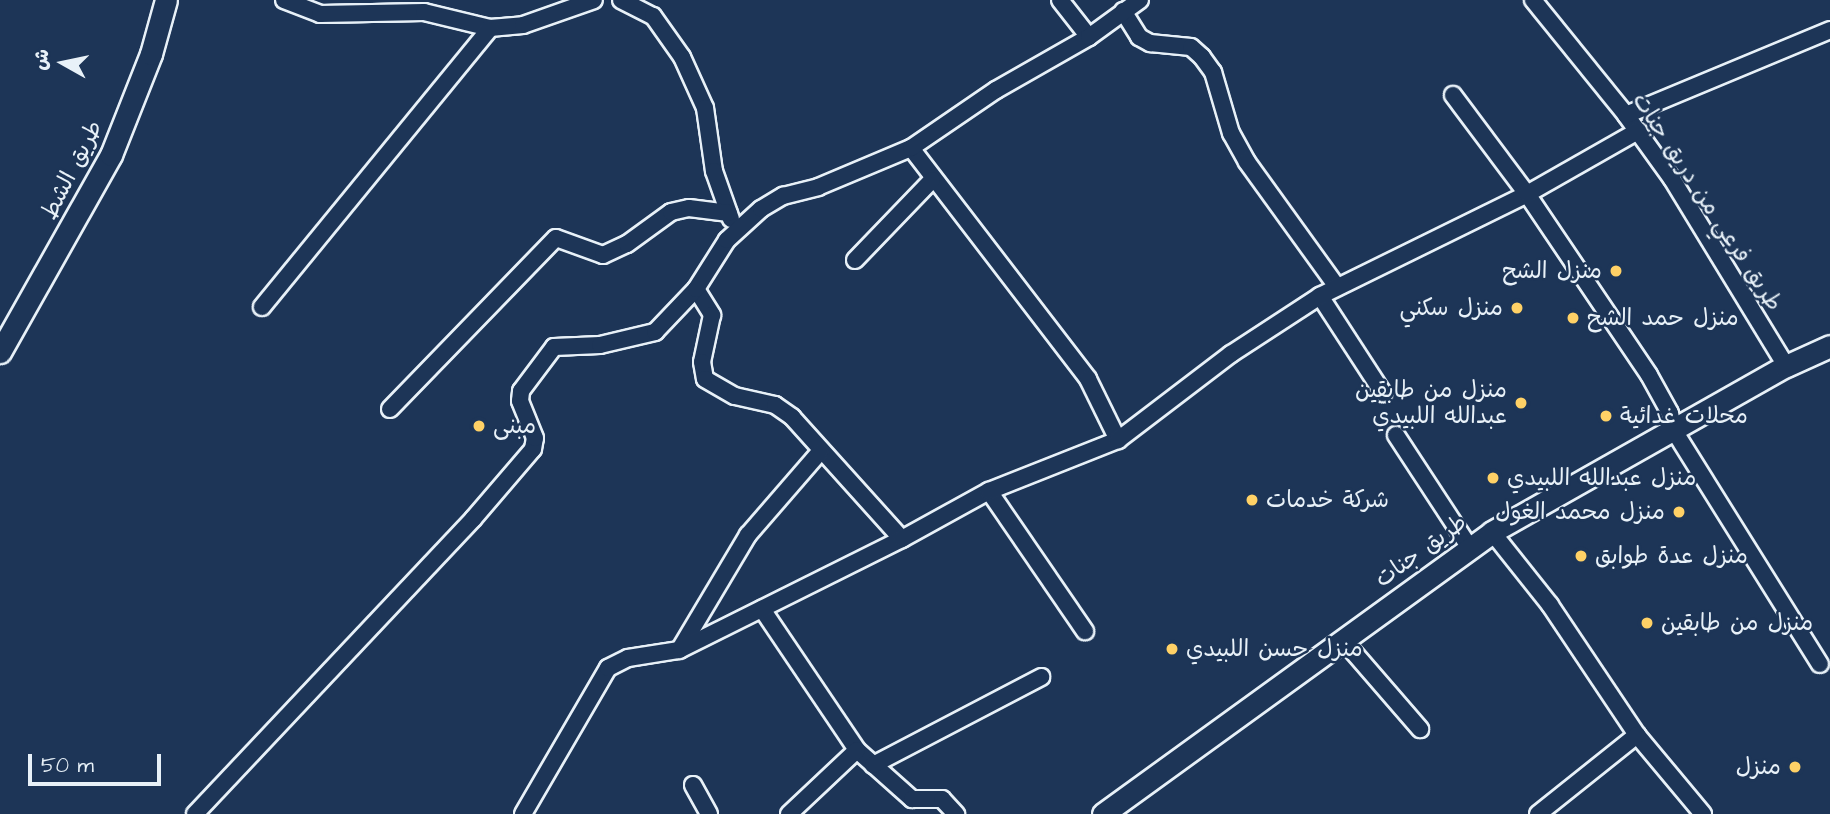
<!DOCTYPE html>
<html>
<head>
<meta charset="utf-8">
<style>
	body { margin:0 }
	#map { position:relative; width:1830px; height:814px; overflow:hidden; background:#1d3557; font-family:"Architects Daughter","Playpen Sans Arabic",sans-serif }
	div>[style] { position:absolute }
	.roads { filter:drop-shadow(2px 0 #e8f1f8) drop-shadow(-2px 0 #e8f1f8) drop-shadow(0 2px #e8f1f8) drop-shadow(0 -2px #e8f1f8) }
	.street>* { height:16px; margin:-8px; padding:0 8px; transform-origin:8px; border-radius:8px; background:#1d3557 }
	.secondary>* { height:21px; margin:-10.5px; padding:0 10.5px; transform-origin:10.5px; border-radius:10.5px; background:#1d3557 }
	.dots>* { width:19px; height:19px; translate:-50% -50%; box-sizing:border-box; border:4px solid #1d3557; border-radius:50% }
	span { translate:-50% -50%; white-space:nowrap; text-align:center; line-height:1.15; -webkit-text-stroke:5px #1d3557; paint-order:stroke }
	.street-label { font-size:23px; color:#e8f1f8 }
	.poi-label { font-size:23px; color:#e8f1f8 }
	.right { translate:-100% -50%; text-align:right }
	.left { translate:0 -50%; text-align:left }
	.north { position:absolute; left:28px; top:28px; width:70px; height:70px; -webkit-text-stroke:5px #1d3557; paint-order:stroke; rotate:279deg; font-size:19px; font-weight:700; line-height:28px; text-align:center; color:#e8f1f8 }
	.north::after { content:''; display:block; margin:auto; width:24px; height:32px; background:#e8f1f8; clip-path:polygon(50% 0,100% 100%,50% 72%,0 100%) }
	.scale { position:absolute; left:28px; top:754px; width:133px; height:32px; box-sizing:border-box; border:4px solid #e8f1f8; border-top:0; padding-left:9px; font-size:21px; line-height:24px; white-space:nowrap; color:#e8f1f8; -webkit-text-stroke:5px #1d3557; paint-order:stroke }
</style>
</head>
<body>
<div id="map">
	<div class="roads">
		<div class="street">
			<i style="left:284px;top:0;width:39px;rotate:21deg"></i>
			<i style="left:320px;top:14px;width:104px;rotate:-1.1deg"></i>
			<i style="left:424px;top:12px;width:68px;rotate:13.6deg"></i>
			<i style="left:490px;top:28px;width:33px;rotate:-5deg"></i>
			<i style="left:523px;top:25px;width:75px;rotate:-19.4deg"></i>
			<i style="left:621px;top:0;width:36px;rotate:27deg"></i>
			<i style="left:653px;top:16px;width:50px;rotate:54.7deg"></i>
			<i style="left:682px;top:57px;width:56px;rotate:65.7deg"></i>
			<i style="left:705px;top:108px;width:64px;rotate:81.9deg"></i>
			<i style="left:714px;top:171px;width:51px;rotate:70.5deg"></i>
			<i style="left:1060px;top:0;width:47px;rotate:51.9deg"></i>
			<i style="left:1533px;top:0;width:148px;rotate:51deg"></i>
			<i style="left:1626px;top:115px;width:79px;rotate:54.3deg"></i>
			<i style="left:1672px;top:179px;width:219px;rotate:58.6deg"></i>
			<i style="left:1123px;top:11px;width:31px;rotate:58deg"></i>
			<i style="left:1139px;top:37px;width:13px;rotate:29deg"></i>
			<i style="left:1150px;top:43px;width:41px;rotate:5.6deg"></i>
			<i style="left:1191px;top:47px;width:15px;rotate:42deg"></i>
			<i style="left:1202px;top:57px;width:19px;rotate:54deg"></i>
			<i style="left:1213px;top:72px;width:64px;rotate:73.6deg"></i>
			<i style="left:1231px;top:133px;width:33px;rotate:61deg"></i>
			<i style="left:1247px;top:162px;width:154px;rotate:54.2deg"></i>
			<i style="left:1453px;top:95px;width:124px;rotate:53.2deg"></i>
			<i style="left:1527px;top:194px;width:218px;rotate:56deg"></i>
			<i style="left:1649px;top:375px;width:43px;rotate:61.1deg"></i>
			<i style="left:1670px;top:413px;width:16px;rotate:79deg"></i>
			<i style="left:1673px;top:429px;width:277px;rotate:58deg"></i>
			<i style="left:1626px;top:115px;width:221px;rotate:-22.6deg"></i>
			<i style="left:911px;top:148px;width:291px;rotate:52.5deg"></i>
			<i style="left:1088px;top:379px;width:68px;rotate:63.8deg"></i>
			<i style="left:855px;top:260px;width:111px;rotate:-46.1deg"></i>
			<i style="left:696px;top:289px;width:31px;rotate:58deg"></i>
			<i style="left:712px;top:315px;width:48px;rotate:102deg"></i>
			<i style="left:702px;top:362px;width:17px;rotate:80deg"></i>
			<i style="left:705px;top:379px;width:34px;rotate:30deg"></i>
			<i style="left:735px;top:396px;width:41px;rotate:12.7deg"></i>
			<i style="left:775px;top:405px;width:21px;rotate:35deg"></i>
			<i style="left:792px;top:417px;width:164px;rotate:48deg"></i>
			<i style="left:1320px;top:296px;width:116px;rotate:57deg"></i>
			<i style="left:262px;top:307px;width:360px;rotate:-50.7deg"></i>
			<i style="left:390px;top:409px;width:238px;rotate:-45.9deg"></i>
			<i style="left:556px;top:238px;width:50px;rotate:19.9deg"></i>
			<i style="left:603px;top:255px;width:26px;rotate:-25deg"></i>
			<i style="left:627px;top:244px;width:54px;rotate:-36deg"></i>
			<i style="left:671px;top:212px;width:18px;rotate:-13deg"></i>
			<i style="left:689px;top:208px;width:40px;rotate:7.1deg"></i>
			<i style="left:1396px;top:435px;width:135px;rotate:56.8deg"></i>
			<i style="left:989px;top:491px;width:170px;rotate:55.6deg"></i>
			<i style="left:1492px;top:532px;width:93px;rotate:51.5deg"></i>
			<i style="left:1550px;top:605px;width:156px;rotate:56.2deg"></i>
			<i style="left:1637px;top:735px;width:103px;rotate:50.1deg"></i>
			<i style="left:762px;top:609px;width:170px;rotate:56deg"></i>
			<i style="left:857px;top:750px;width:74px;rotate:41.7deg"></i>
			<i style="left:912px;top:799px;width:30px"></i>
			<i style="left:942px;top:799px;width:21px;rotate:47deg"></i>
			<i style="left:1343px;top:640px;width:118px;rotate:49.1deg"></i>
			<i style="left:680px;top:649px;width:133px;rotate:-59.2deg"></i>
			<i style="left:748px;top:535px;width:110px;rotate:-49.1deg"></i>
			<i style="left:873px;top:765px;width:190px;rotate:-27.6deg"></i>
			<i style="left:693px;top:785px;width:33px;rotate:61deg"></i>
			<i style="left:195px;top:814px;width:405px;rotate:-46.7deg"></i>
			<i style="left:473px;top:519px;width:92px;rotate:-49.4deg"></i>
			<i style="left:533px;top:449px;width:11px;rotate:-80deg"></i>
			<i style="left:535px;top:438px;width:40px;rotate:-112deg"></i>
			<i style="left:520px;top:401px;width:10px;rotate:-84deg"></i>
			<i style="left:521px;top:391px;width:55px;rotate:-53.1deg"></i>
			<i style="left:554px;top:347px;width:46px;rotate:-2.5deg"></i>
			<i style="left:600px;top:345px;width:57px;rotate:-13.3deg"></i>
			<i style="left:655px;top:332px;width:59px;rotate:-46.4deg"></i>
			<i style="left:696px;top:289px;width:58px;rotate:-57.7deg"></i>
			<i style="left:727px;top:240px;width:46px;rotate:-42.4deg"></i>
			<i style="left:761px;top:209px;width:26px;rotate:-31deg"></i>
			<i style="left:783px;top:196px;width:36px;rotate:-14deg"></i>
			<i style="left:818px;top:187px;width:101px;rotate:-22.8deg"></i>
			<i style="left:911px;top:148px;width:103px;rotate:-34.3deg"></i>
			<i style="left:996px;top:90px;width:107px;rotate:-29.7deg"></i>
			<i style="left:1089px;top:37px;width:63px;rotate:-36deg"></i>
			<i style="left:523px;top:814px;width:169px;rotate:-59.8deg"></i>
			<i style="left:608px;top:668px;width:22px;rotate:-27deg"></i>
			<i style="left:628px;top:658px;width:52px;rotate:-8.9deg"></i>
			<i style="left:679px;top:650px;width:249px;rotate:-26.5deg"></i>
			<i style="left:902px;top:539px;width:99px;rotate:-28.9deg"></i>
			<i style="left:989px;top:491px;width:139px;rotate:-21.6deg"></i>
			<i style="left:1118px;top:440px;width:142px;rotate:-37.3deg"></i>
			<i style="left:1231px;top:354px;width:106px;rotate:-33.1deg"></i>
			<i style="left:1320px;top:296px;width:231px;rotate:-26.2deg"></i>
			<i style="left:1527px;top:194px;width:128px;rotate:-29.6deg"></i>
			<i style="left:789px;top:814px;width:93px;rotate:-43.3deg"></i>
			<i style="left:1538px;top:814px;width:127px;rotate:-38.6deg"></i>
		</div>
		<div class="secondary">
			<i style="left:0;top:352px;width:226px;rotate:-60.6deg"></i>
			<i style="left:111px;top:155px;width:109px;rotate:-68.4deg"></i>
			<i style="left:151px;top:54px;width:56px;rotate:-74.5deg"></i>
			<i style="left:1103px;top:814px;width:480px;rotate:-35.9deg"></i>
			<i style="left:1492px;top:532px;width:338px;rotate:-29.5deg"></i>
			<i style="left:1786px;top:366px;width:48px;rotate:-24.4deg"></i>
		</div>
	</div>
	<div class="dots">
		<i style="left:1616px;top:271px;background:#ffd166"></i>
		<i style="left:1517px;top:308px;background:#ffd166"></i>
		<i style="left:1573px;top:318px;background:#ffd166"></i>
		<i style="left:1521px;top:403px;background:#ffd166"></i>
		<i style="left:1606px;top:416px;background:#ffd166"></i>
		<i style="left:479px;top:426px;background:#ffd166"></i>
		<i style="left:1493px;top:478px;background:#ffd166"></i>
		<i style="left:1252px;top:500px;background:#ffd166"></i>
		<i style="left:1679px;top:512px;background:#ffd166"></i>
		<i style="left:1581px;top:556px;background:#ffd166"></i>
		<i style="left:1647px;top:623px;background:#ffd166"></i>
		<i style="left:1172px;top:649px;background:#ffd166"></i>
		<i style="left:1795px;top:767px;background:#ffd166"></i>
	</div>
	<div class="street-label">
		<span style="left:72px;top:170px;rotate:-63deg">طريق الشط</span>
		<span style="left:1707px;top:202px;rotate:57deg">طريق فرعي من دريق جنات</span>
		<span style="left:1421px;top:551px;rotate:-36deg">طريق جنات</span>
	</div>
	<div class="poi-label">
		<span class="right" style="left:1602px;top:271px">منزل الشح</span>
		<span class="right" style="left:1503px;top:308px">منزل سكني</span>
		<span class="left" style="left:1587px;top:318px">منزل حمد الشح</span>
		<span class="right" style="left:1507px;top:403px">منزل من طابقين<br>عبدالله اللبيدي</span>
		<span class="left" style="left:1620px;top:416px">محلات غدائية</span>
		<span class="left" style="left:493px;top:426px">مبنى</span>
		<span class="left" style="left:1507px;top:478px">منزل عبدالله اللبيدي</span>
		<span class="left" style="left:1266px;top:500px">شركة خدمات</span>
		<span class="right" style="left:1665px;top:512px">منزل محمد الغول</span>
		<span class="left" style="left:1595px;top:556px">منزل عدة طوابق</span>
		<span class="left" style="left:1661px;top:623px">منزل من طابقين</span>
		<span class="left" style="left:1186px;top:649px">منزل حسن اللبيدي</span>
		<span class="right" style="left:1781px;top:767px">منزل</span>
	</div>
	<div class="north">ش</div>
	<div class="scale">50 m</div>
</div>
</body>
</html>
